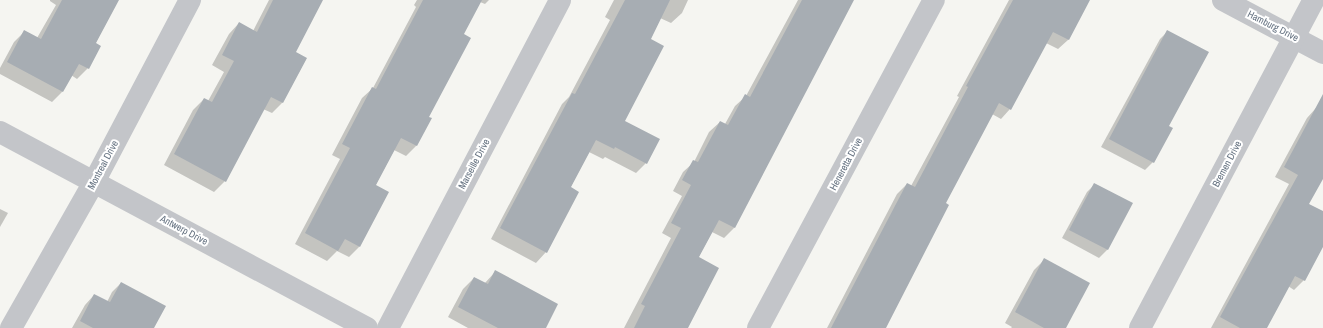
<!DOCTYPE html>
<html>
<head>
<meta charset="utf-8">
<style>
	body { margin:0 }
	#map { position:relative; width:1323px; height:328px; overflow:hidden; background:#f5f5f1; font-family:"Archivo Narrow",sans-serif }
	div>[style] { position:absolute }
	.shadow>* { inset:0; background:#0003 }
	.building>* { inset:0; background:#a7adb3 }
	.minor>* { height:22px; margin:-11px; padding:0 11px; transform-origin:11px; border-radius:11px; background:#c3c5c9 }
	span { translate:-50% -50%; white-space:nowrap; text-align:center; line-height:1.15; -webkit-text-stroke:4px #fff; paint-order:stroke }
	.street-label { font-size:10px; color:#657281 }
</style>
</head>
<body>
<div id="map">
	<div class="shadow">
		<i style="clip-path:polygon(50px 0,118px 0,95px 44px,88px 68px,77px 79px,71px 75px,62px 92px,52px 102px,0 74px,0 68px,14px 42px,24px 32px,37px 38px,56px 5px,50px 1px)"></i>
		<i style="clip-path:polygon(269px 0,322px 0,294px 53px,306px 59px,282px 103px,272px 113px,263px 109px,225px 181px,214px 192px,164px 165px,193px 110px,204px 99px,208px 101px,224px 72px,212px 65px,229px 34px,239px 23px,253px 31px)"></i>
		<i style="clip-path:polygon(417px 0,489px 0,485px 4px,480px 2px,463px 34px,428px 117px,430px 119px,416px 146px,406px 156px,394px 150px,375px 186px,359px 247px,349px 257px,337px 251px,327px 261px,295px 244px,340px 159px,332px 155px,362px 98px,373px 88px,416px 7px,414px 5px)"></i>
		<i style="clip-path:polygon(614px 0,688px 0,682px 13px,671px 23px,660px 18px,650px 40px,623px 121px,646px 163px,636px 173px,605px 157px,603px 159px,589px 152px,570px 188px,546px 252px,536px 263px,491px 239px,562px 104px,569px 97px,610px 20px,605px 17px)"></i>
		<i style="clip-path:polygon(798px 0,853px 0,734px 228px,724px 238px,712px 232px,698px 258px,686px 328px,624px 328px,671px 238px,662px 233px,682px 196px,673px 191px,683px 172px,694px 162px,709px 132px,720px 122px,725px 124px,735px 106px,746px 96px)"></i>
		<i style="clip-path:polygon(1009px 0,1089px 0,1068px 40px,1058px 49px,1046px 43px,1010px 109px,1001px 119px,992px 114px,944px 204px,884px 328px,827px 328px,897px 194px,907px 184px,911px 186px,959px 97px,957px 96px)"></i>
		<i style="clip-path:polygon(1168px 31px,1168px 126px,1153px 162px,1145px 170px,1101px 147px,1160px 39px)"></i>
		<i style="clip-path:polygon(1316px 108px,1323px 111px,1323px 176px,1308px 204px,1323px 213px,1323px 245px,1304px 280px,1294px 290px,1288px 286px,1266px 328px,1211px 328px,1289px 184px,1275px 177px,1307px 118px)"></i>
		<i style="clip-path:polygon(1095px 184px,1131px 203px,1107px 250px,1099px 258px,1062px 238px,1087px 192px)"></i>
		<i style="clip-path:polygon(0 209px,8px 213px,0 227px)"></i>
		<i style="clip-path:polygon(1044px 260px,1066px 328px,1011px 328px,1012px 327px,1005px 323px,1034px 270px)"></i>
		<i style="clip-path:polygon(495px 272px,544px 328px,468px 328px,448px 317px,463px 289px,474px 278px,484px 284px)"></i>
		<i style="clip-path:polygon(121px 283px,153px 328px,72px 328px,85px 305px,94px 295px,107px 302px,112px 292px)"></i>
	</div>
	<div class="building">
		<i style="clip-path:polygon(62px 0,119px 0,96px 43px,101px 46px,89px 69px,79px 64px,63px 92px,7px 62px,24px 30px,41px 39px)"></i>
		<i style="clip-path:polygon(273px 0,323px 0,296px 52px,307px 58px,283px 103px,271px 97px,226px 182px,174px 154px,204px 98px,212px 102px,234px 61px,222px 55px,239px 22px,257px 32px)"></i>
		<i style="clip-path:polygon(423px 0,482px 0,464px 34px,471px 38px,429px 117px,432px 118px,417px 146px,401px 138px,376px 185px,389px 192px,360px 247px,345px 239px,338px 251px,305px 233px,350px 148px,342px 144px,372px 87px,376px 89px)"></i>
		<i style="clip-path:polygon(625px 0,670px 0,651px 39px,664px 46px,625px 121px,660px 139px,647px 164px,615px 147px,614px 149px,596px 140px,571px 187px,579px 192px,547px 253px,500px 228px,572px 93px,575px 94px)"></i>
		<i style="clip-path:polygon(802px 0,854px 0,735px 228px,719px 220px,699px 257px,719px 268px,688px 328px,634px 328px,645px 306px,641px 304px,681px 228px,671px 223px,691px 185px,682px 180px,693px 160px,698px 162px,720px 121px,728px 125px,745px 94px,750px 97px)"></i>
		<i style="clip-path:polygon(1013px 0,1090px 0,1069px 40px,1053px 32px,1011px 110px,999px 103px,946px 203px,949px 205px,886px 328px,831px 328px,907px 183px,915px 187px,968px 87px,966px 86px)"></i>
		<i style="clip-path:polygon(1167px 30px,1209px 52px,1169px 126px,1173px 128px,1154px 163px,1109px 139px)"></i>
		<i style="clip-path:polygon(1323px 94px,1323px 179px,1309px 204px,1323px 211px,1323px 247px,1305px 281px,1295px 276px,1267px 328px,1240px 328px,1220px 317px,1298px 175px,1284px 167px)"></i>
		<i style="clip-path:polygon(1094px 183px,1133px 203px,1108px 250px,1069px 230px)"></i>
		<i style="clip-path:polygon(1044px 258px,1090px 283px,1066px 328px,1044px 328px,1015px 312px)"></i>
		<i style="clip-path:polygon(495px 270px,558px 304px,546px 328px,498px 328px,458px 307px,474px 277px,488px 284px)"></i>
		<i style="clip-path:polygon(121px 282px,166px 306px,154px 328px,93px 328px,80px 321px,94px 294px,110px 302px)"></i>
	</div>
	<div class="minor">
		<i style="left:1223px;top:0;width:113px;rotate:27.9deg"></i>
		<i style="left:0;top:132px;width:416px;rotate:28.1deg"></i>
		<i style="left:11px;top:328px;width:168px;rotate:-60.4deg"></i>
		<i style="left:94px;top:182px;width:206px;rotate:-62.2deg"></i>
		<i style="left:388px;top:328px;width:370px;rotate:-62.3deg"></i>
		<i style="left:758px;top:328px;width:372px;rotate:-61.8deg"></i>
		<i style="left:1140px;top:328px;width:371px;rotate:-62.1deg"></i>
	</div>
	<div class="street-label">
		<span style="left:1273px;top:26px;rotate:27deg">Hamburg Drive</span>
		<span style="left:474px;top:164px;rotate:-62deg">Marseille Drive</span>
		<span style="left:846px;top:164px;rotate:-62deg">Heneretta Drive</span>
		<span style="left:1227px;top:164px;rotate:-62deg">Bremen Drive</span>
		<span style="left:103px;top:165px;rotate:-62deg">Montreal Drive</span>
		<span style="left:184px;top:230px;rotate:28deg">Antwerp Drive</span>
	</div>
</div>
</body>
</html>
